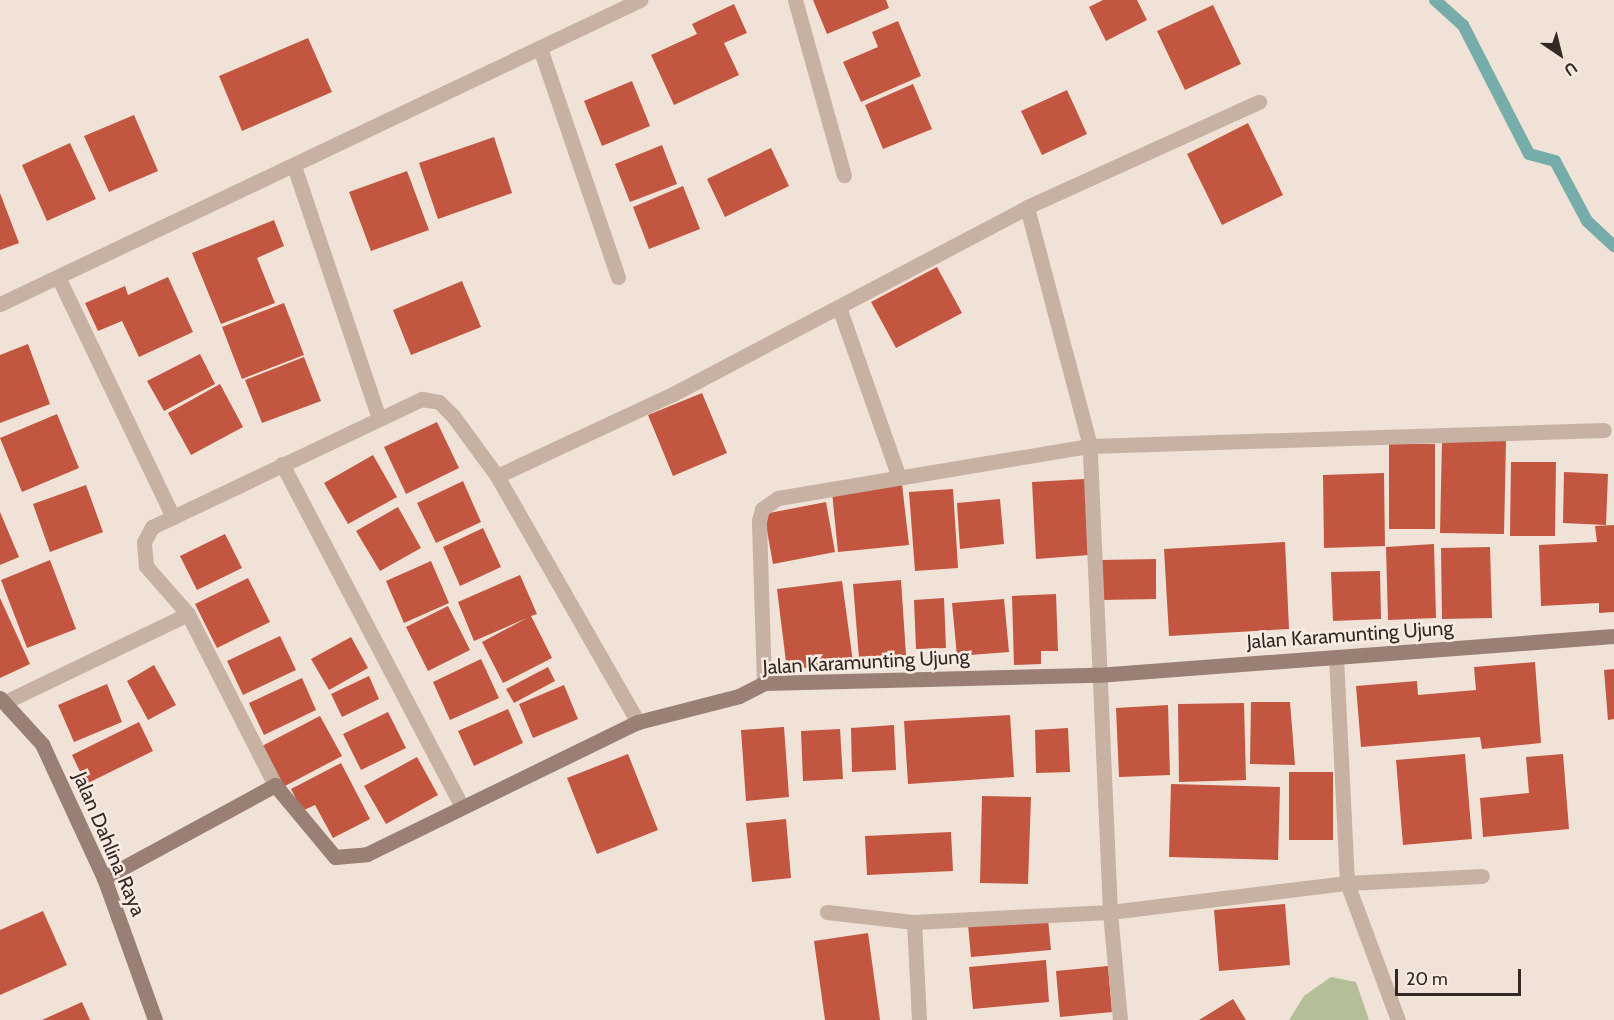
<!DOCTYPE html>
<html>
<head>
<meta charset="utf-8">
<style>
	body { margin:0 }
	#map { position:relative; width:1614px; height:1020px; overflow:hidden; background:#f0e2d6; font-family:Cabin,sans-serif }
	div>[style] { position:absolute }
	.green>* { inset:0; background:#b4be97 }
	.stream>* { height:12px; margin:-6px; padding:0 6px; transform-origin:6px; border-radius:6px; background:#76acaa }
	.building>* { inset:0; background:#c35641 }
	.street>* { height:15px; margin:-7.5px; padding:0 7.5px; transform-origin:7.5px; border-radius:7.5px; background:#c7b1a3 }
	.secondary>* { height:15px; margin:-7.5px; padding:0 7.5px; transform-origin:7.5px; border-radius:7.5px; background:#9a7f75 }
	span { translate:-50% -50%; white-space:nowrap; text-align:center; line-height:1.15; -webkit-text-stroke:5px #f8ece2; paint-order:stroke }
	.street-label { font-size:20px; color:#322825 }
	.north { position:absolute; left:1530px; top:24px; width:60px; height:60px; -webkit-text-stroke:4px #f8ece2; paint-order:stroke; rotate:145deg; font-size:16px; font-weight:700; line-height:24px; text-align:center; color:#322825 }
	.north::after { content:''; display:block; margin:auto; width:21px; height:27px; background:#322825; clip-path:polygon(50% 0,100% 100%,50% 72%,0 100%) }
	.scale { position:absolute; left:1395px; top:969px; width:126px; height:27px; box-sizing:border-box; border:3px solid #322825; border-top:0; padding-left:8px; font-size:18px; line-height:21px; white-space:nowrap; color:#322825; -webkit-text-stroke:4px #f8ece2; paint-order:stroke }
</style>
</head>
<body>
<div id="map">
	<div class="green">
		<i style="clip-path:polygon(1331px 977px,1356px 982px,1369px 1020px,1289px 1020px,1304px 996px)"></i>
	</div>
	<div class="stream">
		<i style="left:1435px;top:0;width:38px;rotate:42deg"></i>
		<i style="left:1463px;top:25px;width:145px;rotate:62.9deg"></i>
		<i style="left:1529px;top:154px;width:27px;rotate:15deg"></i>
		<i style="left:1555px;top:161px;width:68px;rotate:61.9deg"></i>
		<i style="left:1587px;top:221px;width:37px;rotate:43deg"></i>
	</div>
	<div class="building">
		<i style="clip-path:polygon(813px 0,886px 0,889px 8px,827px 34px)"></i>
		<i style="clip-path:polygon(1103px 0,1137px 0,1147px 20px,1106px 41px,1089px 7px)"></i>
		<i style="clip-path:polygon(734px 4px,747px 33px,724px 43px,739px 75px,674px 105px,651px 55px,697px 34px,692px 24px)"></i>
		<i style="clip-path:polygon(1213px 5px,1241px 64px,1185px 90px,1157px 31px)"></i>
		<i style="clip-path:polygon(898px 21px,921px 76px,861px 102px,843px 62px,878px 47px,872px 32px)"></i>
		<i style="clip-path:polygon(308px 38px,332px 92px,242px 131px,219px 76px)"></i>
		<i style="clip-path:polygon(632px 81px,650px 126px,602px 146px,584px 101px)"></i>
		<i style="clip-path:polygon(913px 84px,932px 129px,883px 149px,865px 105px)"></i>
		<i style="clip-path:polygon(1067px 90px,1087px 134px,1042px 155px,1021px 111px)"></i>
		<i style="clip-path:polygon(134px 115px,158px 171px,109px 192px,84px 136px)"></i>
		<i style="clip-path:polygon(1248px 123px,1283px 195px,1222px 225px,1187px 154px)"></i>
		<i style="clip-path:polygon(494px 137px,512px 193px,438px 219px,419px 163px)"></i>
		<i style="clip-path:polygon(70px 143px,96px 199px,47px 221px,22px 165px)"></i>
		<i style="clip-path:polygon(662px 145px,677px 184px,630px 202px,615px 164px)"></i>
		<i style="clip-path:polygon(771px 148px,789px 186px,725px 217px,707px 179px)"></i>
		<i style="clip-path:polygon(407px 171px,429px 230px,371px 251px,349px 192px)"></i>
		<i style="clip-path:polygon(683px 186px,700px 229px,649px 249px,633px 207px)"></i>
		<i style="clip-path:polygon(0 193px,19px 243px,0 250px)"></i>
		<i style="clip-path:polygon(274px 220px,284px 246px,257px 258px,275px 303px,221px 324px,192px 253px)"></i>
		<i style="clip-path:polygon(937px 267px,962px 313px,896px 348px,871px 302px)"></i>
		<i style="clip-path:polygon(168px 277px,193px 332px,139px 357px,122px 321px,98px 331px,85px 303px,125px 286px,128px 295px)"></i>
		<i style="clip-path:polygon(462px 281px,481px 327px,411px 355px,393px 310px)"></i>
		<i style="clip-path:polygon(284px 303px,304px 355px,242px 379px,222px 327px)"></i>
		<i style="clip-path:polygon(28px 344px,50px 404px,0 423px,0 355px)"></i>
		<i style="clip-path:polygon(200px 354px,215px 384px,164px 411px,147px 381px)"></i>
		<i style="clip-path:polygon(304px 357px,321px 401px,262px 423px,245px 380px)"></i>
		<i style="clip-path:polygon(220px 384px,243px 427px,191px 455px,168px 413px)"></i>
		<i style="clip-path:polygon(702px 393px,727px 453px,673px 476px,648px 415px)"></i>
		<i style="clip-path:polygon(57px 414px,79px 468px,22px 492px,0 438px)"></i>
		<i style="clip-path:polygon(437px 422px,459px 468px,406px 494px,384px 447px)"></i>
		<i style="clip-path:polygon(1442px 440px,1506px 440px,1504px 534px,1440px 533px)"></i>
		<i style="clip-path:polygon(1389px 444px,1435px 444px,1435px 529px,1389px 529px)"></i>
		<i style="clip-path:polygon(373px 455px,397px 497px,348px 524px,324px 483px)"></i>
		<i style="clip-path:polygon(1511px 462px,1556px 462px,1555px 536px,1510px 536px)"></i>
		<i style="clip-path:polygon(1564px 472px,1608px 474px,1606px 525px,1563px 523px)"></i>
		<i style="clip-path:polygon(1384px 473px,1385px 546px,1324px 548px,1323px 475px)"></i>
		<i style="clip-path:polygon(1085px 479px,1089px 555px,1036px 559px,1032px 482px)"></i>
		<i style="clip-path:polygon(463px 481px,481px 522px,436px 543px,417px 503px)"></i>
		<i style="clip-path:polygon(902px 484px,909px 545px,838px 552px,832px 492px)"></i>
		<i style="clip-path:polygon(86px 485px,103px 532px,50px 552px,33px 504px)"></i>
		<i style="clip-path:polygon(953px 489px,958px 568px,915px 571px,909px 492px)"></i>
		<i style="clip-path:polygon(1000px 499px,1004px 544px,960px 549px,957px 503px)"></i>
		<i style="clip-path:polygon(826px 502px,835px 552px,773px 564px,764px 514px)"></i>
		<i style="clip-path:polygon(398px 507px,421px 548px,380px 571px,356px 531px)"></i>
		<i style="clip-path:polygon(0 512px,19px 557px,0 565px)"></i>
		<i style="clip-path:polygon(1614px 525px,1614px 612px,1599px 613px,1599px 603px,1541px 606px,1539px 545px,1597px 542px,1595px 526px)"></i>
		<i style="clip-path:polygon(483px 528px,501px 567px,460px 586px,443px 547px)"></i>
		<i style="clip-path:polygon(225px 534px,242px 568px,197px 590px,180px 556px)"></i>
		<i style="clip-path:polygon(1285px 542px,1289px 629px,1169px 636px,1164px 549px)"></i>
		<i style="clip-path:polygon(1434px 544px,1436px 618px,1388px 620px,1386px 547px)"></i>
		<i style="clip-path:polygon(1490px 547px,1492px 618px,1442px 619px,1441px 548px)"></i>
		<i style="clip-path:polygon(1156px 559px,1156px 599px,1101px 600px,1100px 560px)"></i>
		<i style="clip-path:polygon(50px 560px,76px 629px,27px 648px,1px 580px)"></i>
		<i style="clip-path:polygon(431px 561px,449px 603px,404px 623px,386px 581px)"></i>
		<i style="clip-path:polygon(1380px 571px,1381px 619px,1333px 621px,1331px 572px)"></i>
		<i style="clip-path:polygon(520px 575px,537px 614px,531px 616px,552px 658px,503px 683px,482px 642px,527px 618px,474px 641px,458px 602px)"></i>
		<i style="clip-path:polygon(248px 578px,270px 622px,217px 648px,195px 604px)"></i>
		<i style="clip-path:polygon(901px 580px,906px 655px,859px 658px,853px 584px)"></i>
		<i style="clip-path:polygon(842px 581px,853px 662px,787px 670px,777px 589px)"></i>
		<i style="clip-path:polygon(1056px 594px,1058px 651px,1041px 651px,1041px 664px,1014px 665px,1012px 596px)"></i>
		<i style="clip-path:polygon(0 598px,30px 664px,0 678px)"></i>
		<i style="clip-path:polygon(944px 598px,946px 648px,916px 649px,914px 600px)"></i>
		<i style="clip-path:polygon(1004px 599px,1009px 652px,957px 656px,952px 603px)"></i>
		<i style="clip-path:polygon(448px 606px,470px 650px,428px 671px,406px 627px)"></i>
		<i style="clip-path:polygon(280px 636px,296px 670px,243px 695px,227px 661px)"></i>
		<i style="clip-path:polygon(351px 637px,368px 668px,329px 690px,311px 659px)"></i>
		<i style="clip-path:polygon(481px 659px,499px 698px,450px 720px,433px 682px)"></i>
		<i style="clip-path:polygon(1535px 662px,1541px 743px,1482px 749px,1480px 737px,1361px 747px,1356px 686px,1417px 681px,1418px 695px,1476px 690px,1474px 667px)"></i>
		<i style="clip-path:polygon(154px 665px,176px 705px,148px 720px,127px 681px)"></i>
		<i style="clip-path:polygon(548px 667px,555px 681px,514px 703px,506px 689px)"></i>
		<i style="clip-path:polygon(1614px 669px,1614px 719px,1608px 720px,1604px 670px)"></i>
		<i style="clip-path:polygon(369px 676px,379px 699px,342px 717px,331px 694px)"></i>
		<i style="clip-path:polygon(302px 678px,316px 710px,264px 735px,249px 703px)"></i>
		<i style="clip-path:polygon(107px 684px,122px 722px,74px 742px,58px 705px)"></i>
		<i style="clip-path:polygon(564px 685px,578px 719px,533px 738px,519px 704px)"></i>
		<i style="clip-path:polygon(1251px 702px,1290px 702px,1295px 765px,1250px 764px)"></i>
		<i style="clip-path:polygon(1244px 703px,1246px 780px,1179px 782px,1178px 704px)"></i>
		<i style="clip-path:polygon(1168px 705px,1170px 775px,1119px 777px,1116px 708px)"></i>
		<i style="clip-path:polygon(508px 709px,523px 743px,474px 766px,458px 731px)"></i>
		<i style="clip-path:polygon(388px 712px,406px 748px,361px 770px,343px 734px)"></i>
		<i style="clip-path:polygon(1010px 715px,1014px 777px,908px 784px,904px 721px)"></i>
		<i style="clip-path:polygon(320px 716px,342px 756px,283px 787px,262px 746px)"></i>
		<i style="clip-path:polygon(139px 722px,153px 751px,86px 784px,72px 755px)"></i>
		<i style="clip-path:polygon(894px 725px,896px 770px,852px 772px,851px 728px)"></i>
		<i style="clip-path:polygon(784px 727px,789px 797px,746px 801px,741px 730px)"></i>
		<i style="clip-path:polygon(1068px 728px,1070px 772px,1036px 773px,1035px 730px)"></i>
		<i style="clip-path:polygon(840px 729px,843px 779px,803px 781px,801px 731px)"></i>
		<i style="clip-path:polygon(628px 754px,658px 830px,597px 854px,567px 778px)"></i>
		<i style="clip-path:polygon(1465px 754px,1472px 839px,1403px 845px,1396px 760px)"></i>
		<i style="clip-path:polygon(1563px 754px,1569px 829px,1483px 837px,1480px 798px,1529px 793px,1526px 757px)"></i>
		<i style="clip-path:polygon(417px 757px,438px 795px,386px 824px,364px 786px)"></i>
		<i style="clip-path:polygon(341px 763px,370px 819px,333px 838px,315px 805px,302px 811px,291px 789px)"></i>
		<i style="clip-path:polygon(1289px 772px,1333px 772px,1333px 840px,1289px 840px)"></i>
		<i style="clip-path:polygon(1171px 784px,1280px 787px,1278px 860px,1169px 857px)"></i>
		<i style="clip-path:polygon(982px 796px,1031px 797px,1028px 884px,980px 883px)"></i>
		<i style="clip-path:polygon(786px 819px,791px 878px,752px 882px,746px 823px)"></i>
		<i style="clip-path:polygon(951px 832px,953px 871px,867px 875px,865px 836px)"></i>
		<i style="clip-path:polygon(1285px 904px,1290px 965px,1219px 971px,1214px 910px)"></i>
		<i style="clip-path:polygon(43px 911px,67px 965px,0 995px,0 930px)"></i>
		<i style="clip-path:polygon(1048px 919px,1051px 950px,971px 957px,968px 925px)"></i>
		<i style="clip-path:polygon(868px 933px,880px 1020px,825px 1020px,814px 941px)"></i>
		<i style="clip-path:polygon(1046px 960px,1049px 1002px,973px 1009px,969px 967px)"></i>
		<i style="clip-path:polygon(1108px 966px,1112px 1012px,1060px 1017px,1056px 971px)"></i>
		<i style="clip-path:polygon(1233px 999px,1246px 1020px,1199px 1020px)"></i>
		<i style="clip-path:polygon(82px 1002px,90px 1020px,42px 1020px)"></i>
	</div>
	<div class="street">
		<i style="left:795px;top:0;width:182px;rotate:74.4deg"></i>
		<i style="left:540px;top:48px;width:242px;rotate:71.2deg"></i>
		<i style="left:294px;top:166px;width:264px;rotate:71.4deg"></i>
		<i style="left:59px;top:279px;width:264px;rotate:64.4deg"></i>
		<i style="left:0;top:304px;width:709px;rotate:-25.41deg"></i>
		<i style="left:839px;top:307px;width:178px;rotate:70.6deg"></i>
		<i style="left:282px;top:464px;width:385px;rotate:62.3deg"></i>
		<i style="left:497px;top:476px;width:194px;rotate:-25deg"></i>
		<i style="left:673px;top:394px;width:400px;rotate:-27.8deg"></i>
		<i style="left:1027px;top:207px;width:255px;rotate:-24.4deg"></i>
		<i style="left:1336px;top:657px;width:226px;rotate:87.2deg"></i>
		<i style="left:1347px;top:883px;width:146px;rotate:69.6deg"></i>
		<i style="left:764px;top:683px;width:162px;rotate:-91.8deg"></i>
		<i style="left:759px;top:521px;width:12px;rotate:-76deg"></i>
		<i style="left:762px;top:509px;width:19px;rotate:-35deg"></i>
		<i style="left:778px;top:498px;width:316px;rotate:-9.5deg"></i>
		<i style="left:1090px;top:446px;width:514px;rotate:-1.78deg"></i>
		<i style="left:5px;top:702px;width:203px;rotate:-25.7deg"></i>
		<i style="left:275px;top:785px;width:192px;rotate:-117deg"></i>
		<i style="left:188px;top:614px;width:64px;rotate:-131.2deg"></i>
		<i style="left:146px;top:566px;width:24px;rotate:-95deg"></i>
		<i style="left:144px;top:542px;width:17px;rotate:-62deg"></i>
		<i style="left:152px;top:527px;width:299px;rotate:-25.4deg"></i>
		<i style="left:422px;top:399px;width:17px;rotate:10deg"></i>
		<i style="left:439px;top:402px;width:20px;rotate:45deg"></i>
		<i style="left:453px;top:416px;width:74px;rotate:53.7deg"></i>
		<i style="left:497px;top:476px;width:284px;rotate:60.2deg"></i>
		<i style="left:827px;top:912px;width:88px;rotate:6.6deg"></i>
		<i style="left:919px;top:1020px;width:98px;rotate:-92.9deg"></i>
		<i style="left:914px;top:922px;width:196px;rotate:-2.9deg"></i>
		<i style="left:1110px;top:912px;width:466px;rotate:-92.5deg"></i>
		<i style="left:1090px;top:446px;width:247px;rotate:-104.8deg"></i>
		<i style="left:1120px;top:1020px;width:108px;rotate:-95.3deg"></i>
		<i style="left:1110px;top:912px;width:239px;rotate:-7deg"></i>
		<i style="left:1347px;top:883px;width:135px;rotate:-3deg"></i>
	</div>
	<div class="secondary">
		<i style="left:0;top:698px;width:62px;rotate:47.6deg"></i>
		<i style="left:42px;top:744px;width:148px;rotate:65.2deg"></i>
		<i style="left:104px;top:878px;width:151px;rotate:70.2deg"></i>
		<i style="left:104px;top:878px;width:195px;rotate:-28.5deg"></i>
		<i style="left:275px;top:785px;width:94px;rotate:50.2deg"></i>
		<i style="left:335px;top:857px;width:32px;rotate:-5deg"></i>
		<i style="left:367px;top:854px;width:301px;rotate:-26deg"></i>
		<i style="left:638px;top:722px;width:104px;rotate:-14.4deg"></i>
		<i style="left:739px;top:696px;width:28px;rotate:-27deg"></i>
		<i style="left:764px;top:683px;width:333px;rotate:-1.4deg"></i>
		<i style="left:1097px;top:675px;width:518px;rotate:-4.31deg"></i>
	</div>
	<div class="street-label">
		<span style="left:1350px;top:635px;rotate:-4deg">Jalan Karamunting Ujung</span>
		<span style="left:866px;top:662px;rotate:-3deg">Jalan Karamunting Ujung</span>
		<span style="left:109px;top:844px;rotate:67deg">Jalan Dahlina Raya</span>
	</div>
	<div class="north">U</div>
	<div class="scale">20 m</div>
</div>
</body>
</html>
